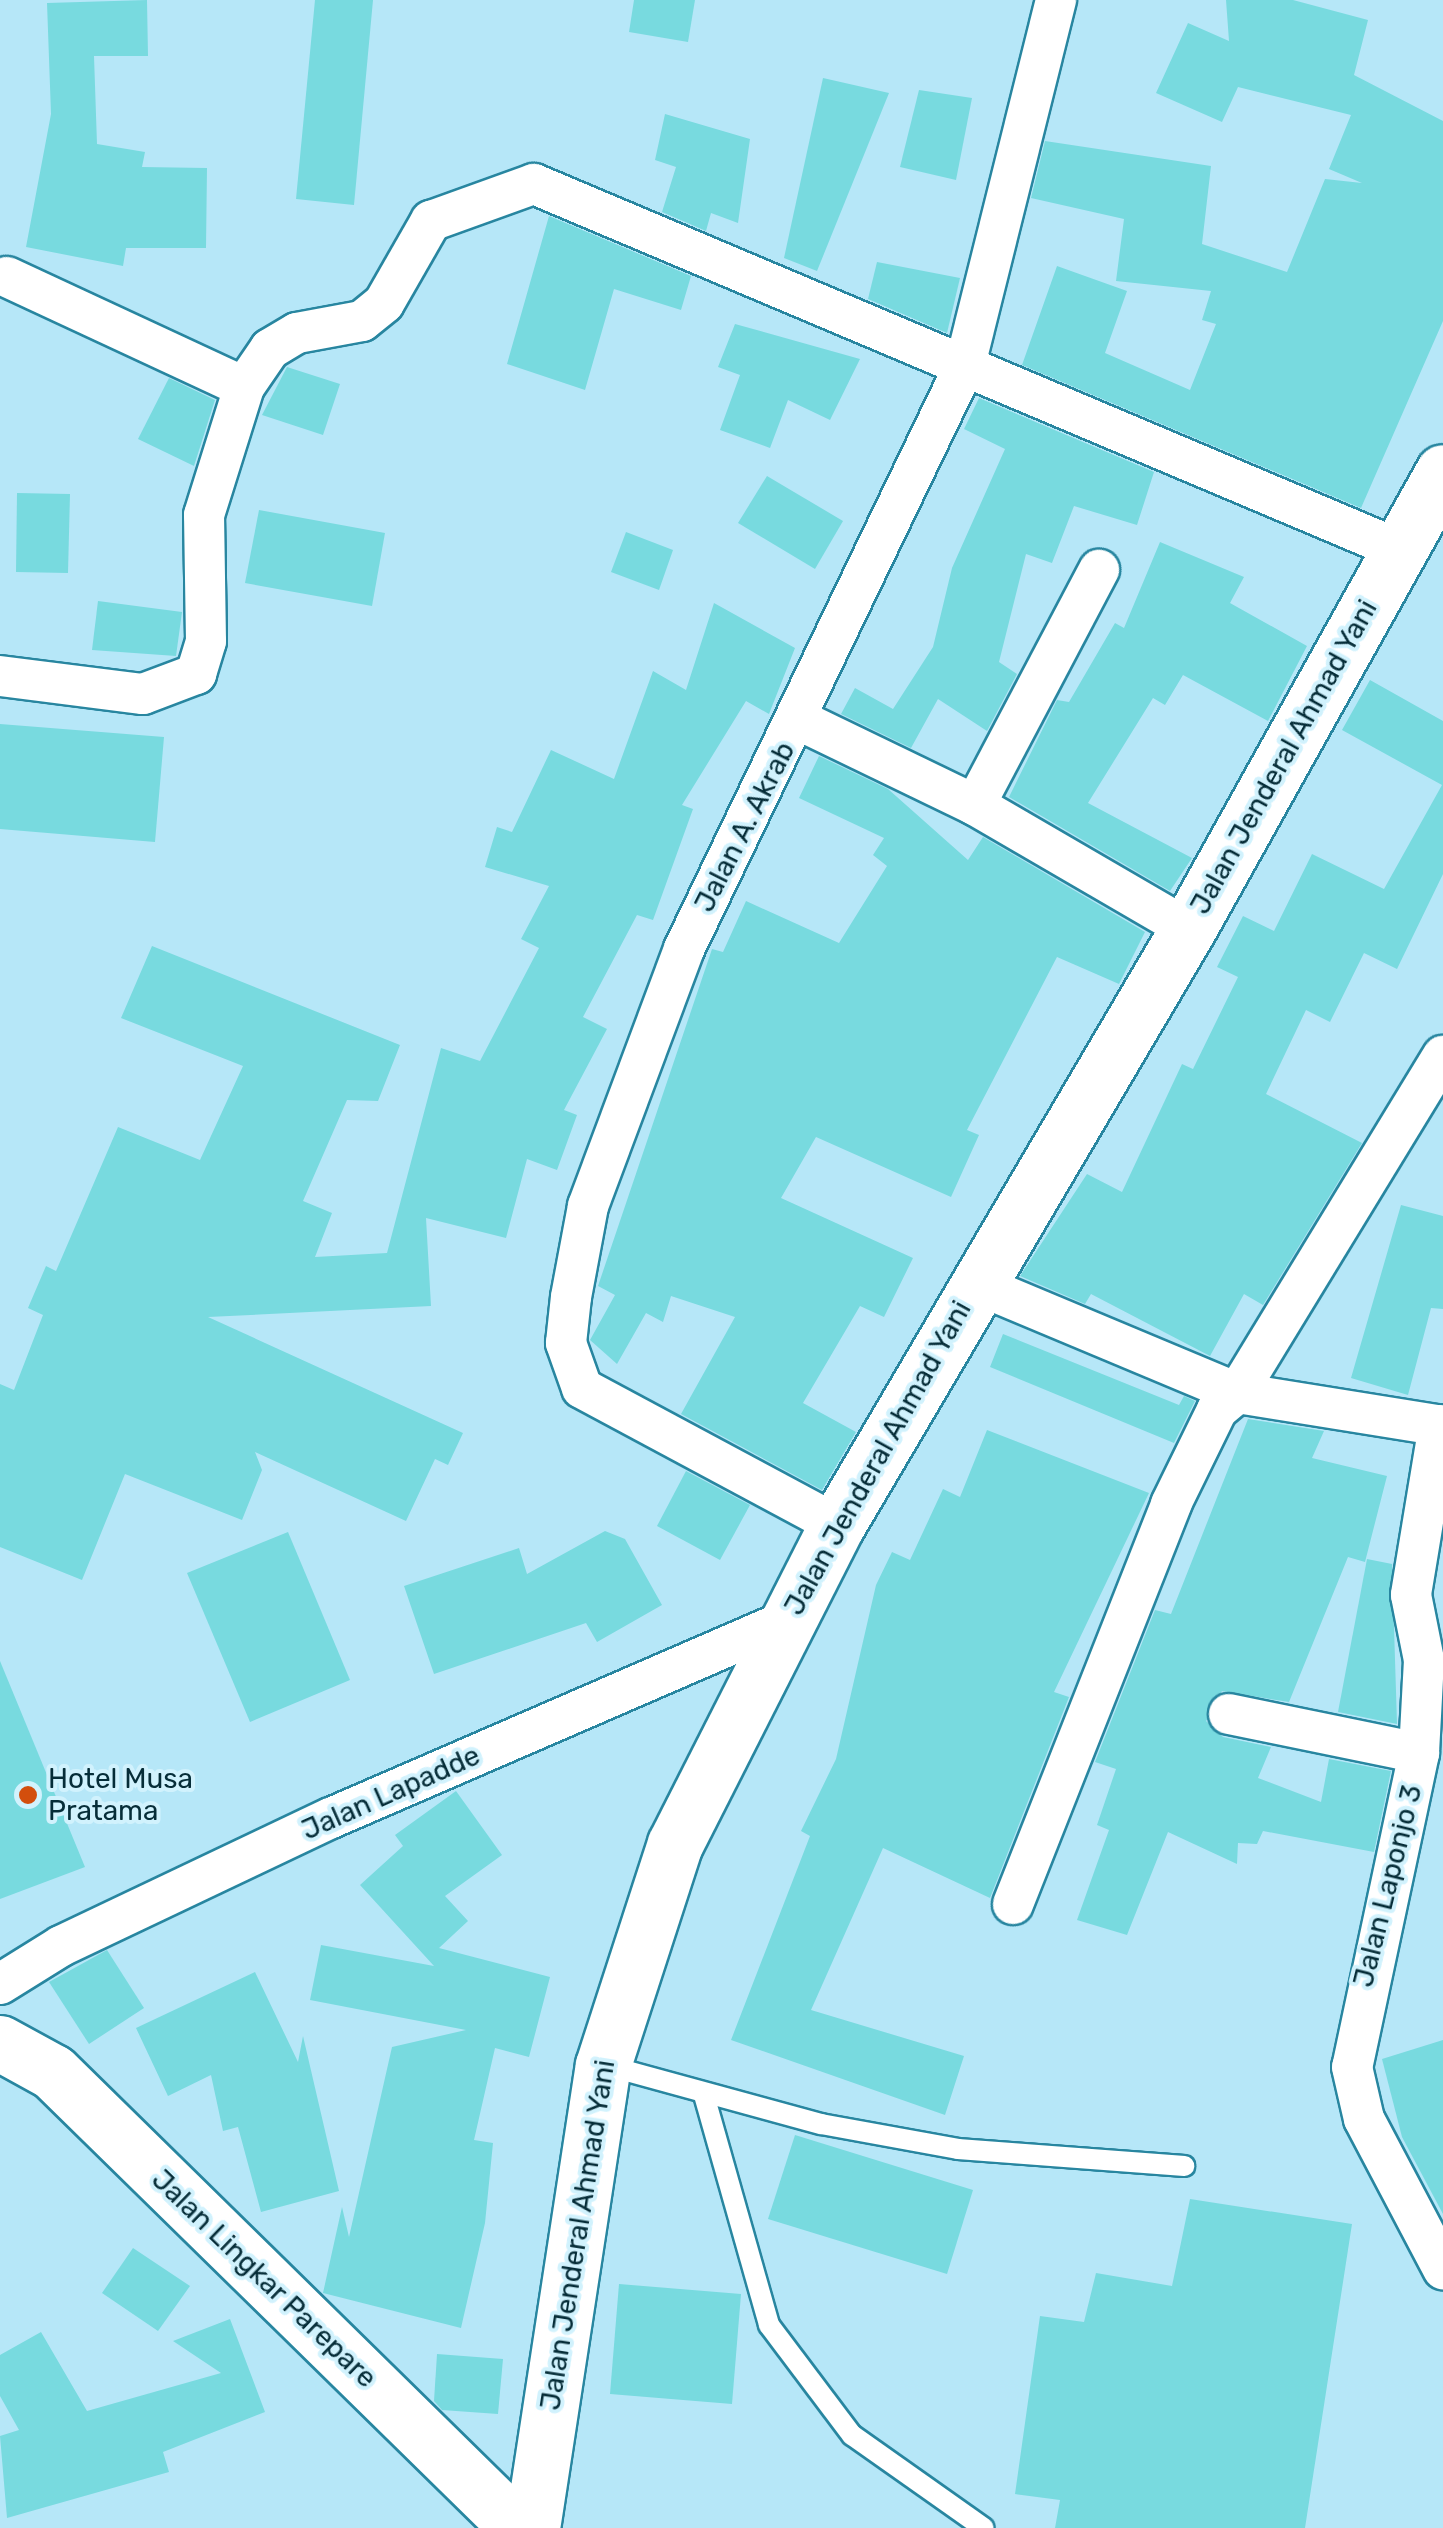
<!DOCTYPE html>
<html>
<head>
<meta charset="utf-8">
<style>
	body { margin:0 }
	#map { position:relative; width:1443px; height:2528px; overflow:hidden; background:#b6e7f8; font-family:Rubik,sans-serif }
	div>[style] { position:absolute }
	.building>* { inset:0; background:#78dadf }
	.roads { filter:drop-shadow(2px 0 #2886a0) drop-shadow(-2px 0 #2886a0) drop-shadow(0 2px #2886a0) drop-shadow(0 -2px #2886a0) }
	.service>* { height:20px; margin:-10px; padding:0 10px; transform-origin:10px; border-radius:10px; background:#fff }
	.minor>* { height:40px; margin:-20px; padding:0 20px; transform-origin:20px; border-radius:20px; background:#fff }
	.trunk>* { height:55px; margin:-27.5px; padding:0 27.5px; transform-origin:27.5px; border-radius:27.5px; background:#fff }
	.dots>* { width:28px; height:28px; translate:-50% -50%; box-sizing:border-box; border:5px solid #d1f2fd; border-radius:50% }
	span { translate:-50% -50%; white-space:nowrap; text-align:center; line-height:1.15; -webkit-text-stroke:8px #d1f2fd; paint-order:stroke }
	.street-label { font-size:28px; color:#062d38 }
	.poi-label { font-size:28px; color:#062d38 }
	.left { translate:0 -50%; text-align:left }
</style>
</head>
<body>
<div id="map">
	<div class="building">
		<i style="clip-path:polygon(147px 0,148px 56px,94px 56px,97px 144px,145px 152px,142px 167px,207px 168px,206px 248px,126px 248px,123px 266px,26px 247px,51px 114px,47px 3px)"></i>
		<i style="clip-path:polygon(315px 0,373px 0,354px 205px,296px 199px)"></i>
		<i style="clip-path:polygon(634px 0,695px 0,688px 42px,629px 32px)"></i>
		<i style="clip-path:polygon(1226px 0,1293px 0,1368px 20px,1354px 75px,1443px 121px,1443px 321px,1361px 508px,1022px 365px,1057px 266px,1127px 291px,1105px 353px,1190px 390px,1216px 324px,1202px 320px,1211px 291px,1116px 281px,1124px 219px,1031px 198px,1045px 141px,1211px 166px,1202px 244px,1287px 272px,1325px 179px,1362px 183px,1329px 169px,1351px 115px,1238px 87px,1222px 122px,1156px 93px,1188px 23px,1229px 41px)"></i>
		<i style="clip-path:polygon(823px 78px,889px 93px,817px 271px,784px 258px)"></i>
		<i style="clip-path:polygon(919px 90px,972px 98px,956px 180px,900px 167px)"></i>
		<i style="clip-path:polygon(665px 114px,750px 139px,738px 223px,711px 213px,706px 231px,662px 212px,676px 167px,655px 160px)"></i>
		<i style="clip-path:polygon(549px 216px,691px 276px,681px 310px,614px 289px,585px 390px,507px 364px)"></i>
		<i style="clip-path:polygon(877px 262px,960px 278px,947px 333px,868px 299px)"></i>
		<i style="clip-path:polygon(735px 324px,860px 359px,830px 420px,788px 400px,770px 448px,720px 430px,740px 375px,718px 367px)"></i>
		<i style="clip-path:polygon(287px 367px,340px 384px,323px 435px,262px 415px)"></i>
		<i style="clip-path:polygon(169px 378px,215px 400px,194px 466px,138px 439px)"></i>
		<i style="clip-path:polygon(979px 398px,1154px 472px,1137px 525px,1074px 506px,1052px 563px,1026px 554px,999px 662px,1017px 674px,987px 731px,938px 699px,911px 748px,841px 714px,855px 688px,893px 709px,933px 647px,952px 568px,1005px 449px,964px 429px)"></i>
		<i style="clip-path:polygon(767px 476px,843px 521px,815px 569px,738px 523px)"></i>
		<i style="clip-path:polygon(17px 493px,70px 494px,68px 573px,16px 572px)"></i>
		<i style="clip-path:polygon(259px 510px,385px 533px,372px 606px,245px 583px)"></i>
		<i style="clip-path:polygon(626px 532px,673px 550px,659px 590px,611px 572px)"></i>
		<i style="clip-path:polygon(1160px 542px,1244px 577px,1230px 603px,1307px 646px,1268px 721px,1183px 675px,1165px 705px,1153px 698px,1088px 803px,1192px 858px,1170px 891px,1009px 797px,1057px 700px,1069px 702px,1115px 623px,1124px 628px)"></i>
		<i style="clip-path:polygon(98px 601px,182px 612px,176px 656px,92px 650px)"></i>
		<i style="clip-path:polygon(714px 603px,795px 648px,769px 714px,746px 701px,682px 805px,693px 809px,653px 920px,637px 915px,583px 1017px,607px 1029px,564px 1110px,577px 1115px,557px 1170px,527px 1159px,506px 1238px,426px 1218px,431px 1306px,208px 1317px,463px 1433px,448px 1465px,435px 1459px,406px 1521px,255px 1452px,262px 1470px,242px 1520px,125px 1474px,82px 1580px,0 1547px,0 1384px,14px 1390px,43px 1315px,28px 1308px,46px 1266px,56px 1271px,118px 1127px,200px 1160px,243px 1066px,121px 1018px,152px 946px,400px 1045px,378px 1101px,347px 1100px,303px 1201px,332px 1213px,315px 1257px,387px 1253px,441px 1048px,480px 1061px,539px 948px,521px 939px,549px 886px,485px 867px,497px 827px,512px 832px,551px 750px,614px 779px,653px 671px,686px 690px)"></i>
		<i style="clip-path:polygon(1370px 680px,1443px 721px,1443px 874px,1397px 969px,1364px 953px,1330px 1022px,1306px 1010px,1266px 1094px,1362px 1143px,1263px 1305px,1244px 1294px,1210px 1356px,1091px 1294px,1085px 1304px,1020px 1276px,1087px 1174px,1122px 1192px,1182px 1064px,1193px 1069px,1238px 977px,1217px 967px,1243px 916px,1274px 931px,1312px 854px,1384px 889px,1442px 785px,1342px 730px)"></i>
		<i style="clip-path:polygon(0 724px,164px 737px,155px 842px,0 829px)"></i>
		<i style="clip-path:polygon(819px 756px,888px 789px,968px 860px,983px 837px,1145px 932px,1119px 984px,1057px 957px,967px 1130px,979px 1135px,951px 1197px,816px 1137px,781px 1198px,913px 1258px,884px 1317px,860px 1306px,803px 1403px,856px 1432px,822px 1490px,681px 1414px,735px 1317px,671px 1296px,663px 1322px,646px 1313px,617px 1364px,590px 1340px,615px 1295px,598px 1286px,712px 949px,723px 952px,746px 901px,839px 943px,887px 866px,873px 855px,884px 838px,799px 798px)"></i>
		<i style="clip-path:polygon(1401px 1205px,1443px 1216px,1443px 1309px,1431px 1308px,1408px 1395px,1351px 1378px)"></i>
		<i style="clip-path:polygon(1003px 1334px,1179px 1405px,1184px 1396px,1195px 1401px,1174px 1443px,990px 1367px)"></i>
		<i style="clip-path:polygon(1248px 1419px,1324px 1431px,1312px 1458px,1387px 1476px,1365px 1562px,1348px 1557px,1289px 1702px,1222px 1691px,1206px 1721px,1223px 1737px,1271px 1747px,1258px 1778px,1321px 1802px,1329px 1759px,1391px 1771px,1374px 1852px,1263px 1831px,1257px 1844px,1238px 1843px,1237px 1864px,1168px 1832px,1127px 1935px,1077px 1920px,1109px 1830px,1097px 1825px,1116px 1769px,1095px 1762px,1155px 1610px,1171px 1614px)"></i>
		<i style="clip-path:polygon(987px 1430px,1149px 1493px,1054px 1692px,1069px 1697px,990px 1898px,883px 1848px,811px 2010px,964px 2056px,945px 2115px,731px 2040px,810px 1836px,801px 1831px,836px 1759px,876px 1585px,892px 1552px,910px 1560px,943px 1489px,960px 1497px)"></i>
		<i style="clip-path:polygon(686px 1471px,750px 1505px,720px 1560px,657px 1526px)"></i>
		<i style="clip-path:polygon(605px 1531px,625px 1539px,662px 1605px,597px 1642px,586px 1623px,434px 1674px,404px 1586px,519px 1548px,527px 1574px)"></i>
		<i style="clip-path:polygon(288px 1532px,350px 1680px,250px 1722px,187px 1573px)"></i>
		<i style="clip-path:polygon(1367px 1559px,1392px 1564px,1397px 1724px,1338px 1712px)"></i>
		<i style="clip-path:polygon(0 1661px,85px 1867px,0 1899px)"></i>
		<i style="clip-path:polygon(456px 1791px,502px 1855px,445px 1896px,468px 1921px,439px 1948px,550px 1977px,529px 2057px,495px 2048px,474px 2140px,493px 2143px,485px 2223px,461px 2328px,323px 2293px,342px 2207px,349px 2237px,392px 2047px,466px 2030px,310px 2000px,321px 1945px,434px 1966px,360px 1885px,403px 1846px,395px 1835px)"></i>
		<i style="clip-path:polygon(107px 1950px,144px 2008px,89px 2044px,49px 1982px)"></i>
		<i style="clip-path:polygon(255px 1972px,298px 2062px,303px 2036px,339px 2191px,261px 2212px,238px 2127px,223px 2131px,211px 2075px,168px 2096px,136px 2028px)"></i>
		<i style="clip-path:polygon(1443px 2040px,1443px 2214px,1402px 2137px,1382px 2059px)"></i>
		<i style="clip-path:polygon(795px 2135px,973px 2190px,947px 2274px,768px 2219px)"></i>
		<i style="clip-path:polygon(1190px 2199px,1352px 2224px,1305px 2528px,1055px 2528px,1060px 2500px,1015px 2494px,1040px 2316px,1084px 2322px,1096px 2273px,1172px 2286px)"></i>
		<i style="clip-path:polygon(133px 2248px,190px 2286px,158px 2331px,102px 2293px)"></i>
		<i style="clip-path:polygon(619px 2284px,741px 2294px,732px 2404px,610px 2394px)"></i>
		<i style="clip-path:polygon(230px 2319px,265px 2412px,163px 2452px,169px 2472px,7px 2518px,0 2436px,19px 2430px,0 2396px,0 2355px,41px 2332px,87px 2411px,221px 2373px,173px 2341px)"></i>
		<i style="clip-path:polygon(437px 2354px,503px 2359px,498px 2414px,442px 2410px,434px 2401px)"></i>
	</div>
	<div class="roads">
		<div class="service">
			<i style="left:605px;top:2065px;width:224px;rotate:15.3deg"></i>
			<i style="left:821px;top:2124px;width:139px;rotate:10.3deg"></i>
			<i style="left:958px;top:2149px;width:227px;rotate:4.3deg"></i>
			<i style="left:704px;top:2095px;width:239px;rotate:74.2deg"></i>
			<i style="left:769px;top:2325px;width:138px;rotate:53deg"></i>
			<i style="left:852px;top:2435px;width:161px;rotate:35.2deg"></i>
		</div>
		<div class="minor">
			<i style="left:7px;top:277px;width:261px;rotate:24.9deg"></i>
			<i style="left:0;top:676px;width:144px;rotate:7.2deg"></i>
			<i style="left:143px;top:694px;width:57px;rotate:-20.7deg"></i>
			<i style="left:196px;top:674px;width:34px;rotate:-73deg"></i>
			<i style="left:206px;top:641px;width:126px;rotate:-90.9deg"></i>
			<i style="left:204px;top:515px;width:134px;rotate:-72.6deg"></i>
			<i style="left:244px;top:387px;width:46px;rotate:-55.6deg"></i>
			<i style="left:270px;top:349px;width:31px;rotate:-31deg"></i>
			<i style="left:297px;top:333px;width:66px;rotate:-10.5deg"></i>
			<i style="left:362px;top:321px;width:28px;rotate:-39deg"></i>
			<i style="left:384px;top:303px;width:95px;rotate:-60.2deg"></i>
			<i style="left:431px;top:221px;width:109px;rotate:-19.8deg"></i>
			<i style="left:534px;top:184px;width:940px;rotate:22.91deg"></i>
			<i style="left:799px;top:720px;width:195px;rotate:25.8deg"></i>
			<i style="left:975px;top:805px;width:246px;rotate:30.2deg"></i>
			<i style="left:975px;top:805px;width:266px;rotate:-62.2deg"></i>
			<i style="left:974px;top:1283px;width:285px;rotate:22.7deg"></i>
			<i style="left:1237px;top:1393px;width:209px;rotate:9.1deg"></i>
			<i style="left:1439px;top:1425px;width:172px;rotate:99.4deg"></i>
			<i style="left:1411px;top:1595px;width:66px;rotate:78.7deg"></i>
			<i style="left:1424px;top:1660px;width:93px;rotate:93.1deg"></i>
			<i style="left:1419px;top:1753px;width:321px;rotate:102deg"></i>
			<i style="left:1352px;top:2067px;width:53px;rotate:77deg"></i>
			<i style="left:1364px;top:2119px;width:170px;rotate:62.2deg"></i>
			<i style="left:837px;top:1525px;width:289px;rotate:-151.8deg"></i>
			<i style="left:582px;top:1388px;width:48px;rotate:-109.6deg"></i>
			<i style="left:566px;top:1343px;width:46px;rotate:-83.8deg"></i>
			<i style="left:571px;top:1297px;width:93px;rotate:-79.4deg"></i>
			<i style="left:588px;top:1206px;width:274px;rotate:-69.5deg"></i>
			<i style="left:684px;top:949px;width:648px;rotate:-64.3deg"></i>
			<i style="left:965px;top:365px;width:376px;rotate:-76deg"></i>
			<i style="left:1229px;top:1714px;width:194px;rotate:11.6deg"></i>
			<i style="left:1013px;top:1904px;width:430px;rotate:-68.4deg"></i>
			<i style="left:1171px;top:1504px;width:105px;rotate:-63.9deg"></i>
			<i style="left:1217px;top:1410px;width:26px;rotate:-40deg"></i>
			<i style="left:1237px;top:1393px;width:395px;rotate:-58.6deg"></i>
			<i style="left:0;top:1984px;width:72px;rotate:-31.9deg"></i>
			<i style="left:61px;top:1946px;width:299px;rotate:-25.4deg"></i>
			<i style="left:331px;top:1818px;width:500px;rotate:-23.44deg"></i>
		</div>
		<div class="trunk">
			<i style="left:0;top:2043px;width:60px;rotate:28.7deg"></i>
			<i style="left:53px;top:2072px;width:651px;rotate:44.44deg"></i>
			<i style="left:532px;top:2528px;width:468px;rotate:-81.3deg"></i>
			<i style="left:603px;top:2065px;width:232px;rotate:-72deg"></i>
			<i style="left:675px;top:1844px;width:358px;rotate:-63.1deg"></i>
			<i style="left:837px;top:1525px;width:692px;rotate:-59.51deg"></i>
			<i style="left:1188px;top:929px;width:523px;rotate:-60.84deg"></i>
		</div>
	</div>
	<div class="dots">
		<i style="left:28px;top:1795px;background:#d34e0d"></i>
	</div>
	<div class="street-label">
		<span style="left:1284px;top:757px;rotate:-61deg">Jalan Jenderal Ahmad Yani</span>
		<span style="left:745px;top:827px;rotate:-63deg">Jalan A. Akrab</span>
		<span style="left:878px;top:1458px;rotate:-61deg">Jalan Jenderal Ahmad Yani</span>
		<span style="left:391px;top:1793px;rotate:-24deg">Jalan Lapadde</span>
		<span style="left:1388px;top:1886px;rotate:-76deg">Jalan Laponjo 3</span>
		<span style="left:578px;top:2235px;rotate:-81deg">Jalan Jenderal Ahmad Yani</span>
		<span style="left:264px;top:2279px;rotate:44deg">Jalan Lingkar Parepare</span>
	</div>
	<div class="poi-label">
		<span class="left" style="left:48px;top:1795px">Hotel Musa<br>Pratama</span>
	</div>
</div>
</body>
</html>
